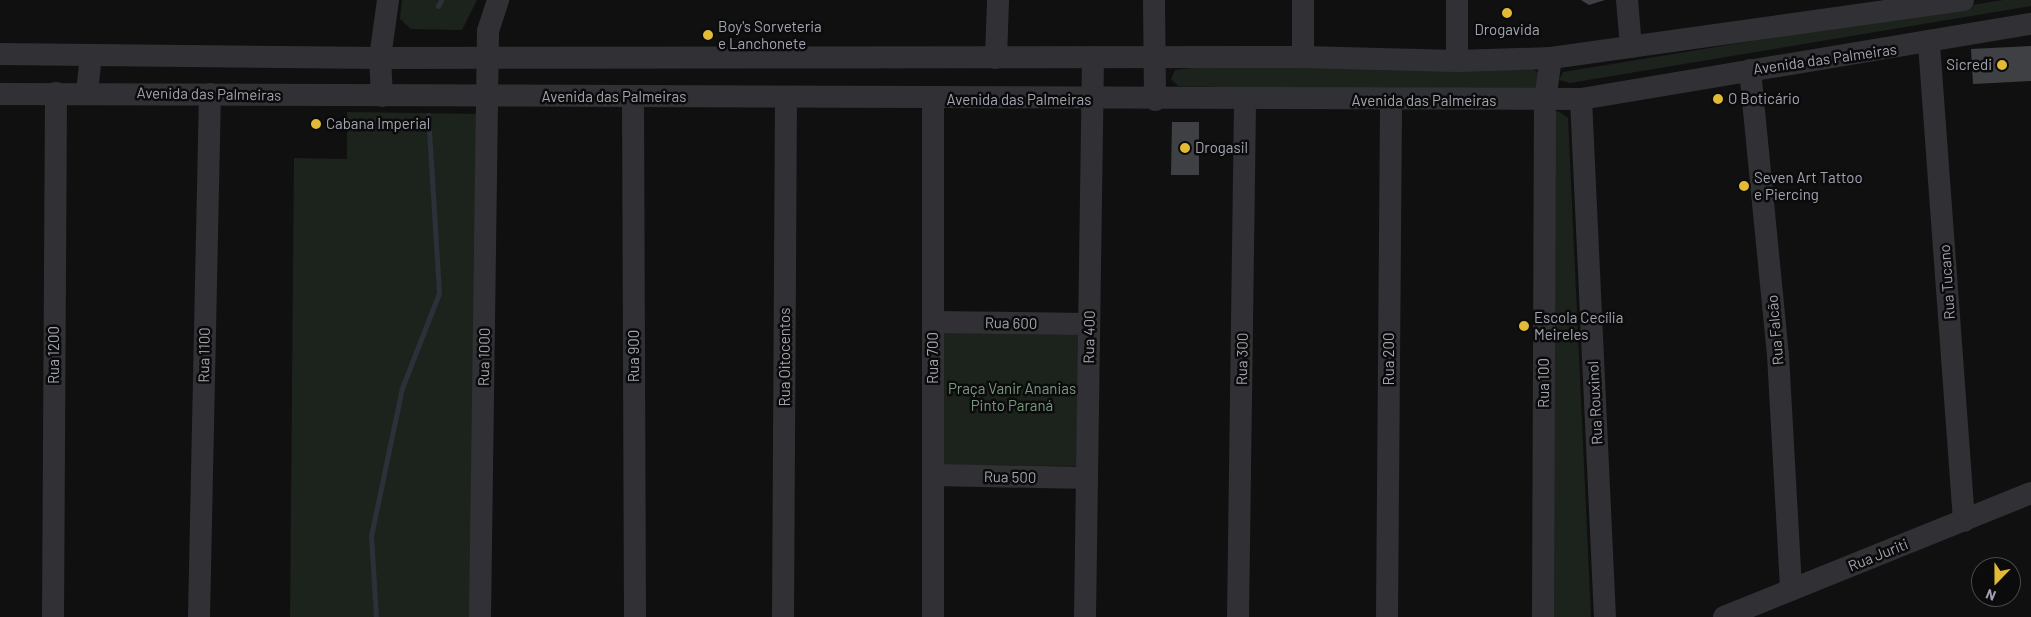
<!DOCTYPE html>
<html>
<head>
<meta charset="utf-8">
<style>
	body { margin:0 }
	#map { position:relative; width:2031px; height:617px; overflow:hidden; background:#101011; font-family:Barlow,sans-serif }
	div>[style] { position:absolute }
	.green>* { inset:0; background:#1c231d }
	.stream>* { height:5px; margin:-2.5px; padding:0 2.5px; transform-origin:2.5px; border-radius:2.5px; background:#2a3138 }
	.building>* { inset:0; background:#3f4044 }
	.minor>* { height:22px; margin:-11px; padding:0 11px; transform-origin:11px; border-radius:11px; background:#313135 }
	.dots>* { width:14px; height:14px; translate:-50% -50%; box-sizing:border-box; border:2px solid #0b0b0c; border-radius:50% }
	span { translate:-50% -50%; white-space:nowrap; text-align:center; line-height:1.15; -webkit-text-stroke:5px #0b0b0c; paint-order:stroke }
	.poi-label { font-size:15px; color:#a2a5b1 }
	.left { translate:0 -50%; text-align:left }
	.right { translate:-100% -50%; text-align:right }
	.street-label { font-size:15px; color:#a2a5b1 }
	.park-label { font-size:15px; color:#7a9a7f }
	.north { position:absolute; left:1971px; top:557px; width:50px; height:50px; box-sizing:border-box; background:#0b0b0c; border:1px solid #47494e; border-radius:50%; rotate:202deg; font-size:14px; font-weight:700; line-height:20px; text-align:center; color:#a2a5b1 }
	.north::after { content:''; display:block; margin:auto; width:18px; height:22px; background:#e2ba36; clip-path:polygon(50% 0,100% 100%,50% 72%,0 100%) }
</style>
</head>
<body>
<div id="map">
	<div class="green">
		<i style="clip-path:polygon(402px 0,477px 0,462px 30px,411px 29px,400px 19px)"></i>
		<i style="clip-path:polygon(2003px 0,2031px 0,2031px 6px,1570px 83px,1559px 80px,1563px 72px)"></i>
		<i style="clip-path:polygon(1201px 67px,1534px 70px,1541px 74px,1546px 87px,1510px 93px,1178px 86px,1171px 79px,1175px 70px)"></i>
		<i style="clip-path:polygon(1558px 111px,1568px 118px,1591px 617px,1550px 617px,1554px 113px)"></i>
		<i style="clip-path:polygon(347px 112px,481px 114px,476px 617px,290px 617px,294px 158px,347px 159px)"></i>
		<i style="clip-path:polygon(944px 328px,1079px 329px,1079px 466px,944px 465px)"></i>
	</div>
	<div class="stream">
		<i style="left:438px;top:6px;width:7px;rotate:-63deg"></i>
		<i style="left:376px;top:617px;width:81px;rotate:-93.5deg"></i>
		<i style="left:371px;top:536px;width:151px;rotate:-78.2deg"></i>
		<i style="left:402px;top:388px;width:102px;rotate:-68.7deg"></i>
		<i style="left:439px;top:293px;width:178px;rotate:-93.5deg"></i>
	</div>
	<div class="building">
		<i style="clip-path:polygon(1581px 0,1605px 0,1589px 5px)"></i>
		<i style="clip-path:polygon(2031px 46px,2031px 81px,1973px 84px,1971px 49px)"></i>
		<i style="clip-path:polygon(1172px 122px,1199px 122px,1199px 175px,1171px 175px)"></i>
	</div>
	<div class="minor">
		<i style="left:1154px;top:0;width:100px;rotate:89.4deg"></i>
		<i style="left:1627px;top:0;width:47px;rotate:85.1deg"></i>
		<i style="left:1929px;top:44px;width:478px;rotate:85.8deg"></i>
		<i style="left:0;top:54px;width:380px;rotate:0.6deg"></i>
		<i style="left:380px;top:58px;width:923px;rotate:-0.06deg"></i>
		<i style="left:1303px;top:57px;width:154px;rotate:1.5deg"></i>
		<i style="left:1457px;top:61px;width:94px;rotate:-1.8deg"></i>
		<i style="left:1551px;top:58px;width:416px;rotate:-8deg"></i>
		<i style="left:1303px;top:57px;width:57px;rotate:-90deg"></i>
		<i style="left:996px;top:58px;width:58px;rotate:-88deg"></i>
		<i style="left:1457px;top:61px;width:61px;rotate:-90deg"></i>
		<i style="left:1750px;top:70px;width:286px;rotate:84.4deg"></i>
		<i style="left:1778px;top:355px;width:235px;rotate:86.8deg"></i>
		<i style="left:87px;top:93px;width:38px;rotate:-84deg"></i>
		<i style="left:0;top:94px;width:1581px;rotate:0.18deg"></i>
		<i style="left:1581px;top:99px;width:456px;rotate:-9.5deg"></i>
		<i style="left:382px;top:96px;width:38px;rotate:-93deg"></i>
		<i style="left:380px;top:58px;width:59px;rotate:-82.1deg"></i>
		<i style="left:633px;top:96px;width:521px;rotate:89.78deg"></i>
		<i style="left:1581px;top:99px;width:519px;rotate:87.35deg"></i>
		<i style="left:933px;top:322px;width:156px;rotate:0.7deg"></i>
		<i style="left:933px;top:475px;width:154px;rotate:1.1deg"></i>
		<i style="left:53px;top:617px;width:524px;rotate:-89.67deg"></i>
		<i style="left:199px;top:617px;width:523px;rotate:-88.8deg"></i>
		<i style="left:480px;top:617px;width:586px;rotate:-89.22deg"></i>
		<i style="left:488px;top:31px;width:33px;rotate:-72deg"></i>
		<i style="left:783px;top:617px;width:520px;rotate:-89.67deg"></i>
		<i style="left:933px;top:617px;width:517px;rotate:-90deg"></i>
		<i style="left:1085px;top:617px;width:560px;rotate:-89.18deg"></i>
		<i style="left:1238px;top:617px;width:516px;rotate:-89.22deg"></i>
		<i style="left:1387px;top:617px;width:515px;rotate:-89.55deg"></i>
		<i style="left:1543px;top:617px;width:517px;rotate:-89.78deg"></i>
		<i style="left:1545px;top:100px;width:42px;rotate:-81.9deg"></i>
		<i style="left:1724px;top:617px;width:331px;rotate:-22deg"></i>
	</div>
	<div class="dots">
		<i style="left:1507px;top:13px;background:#e2ba36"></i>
		<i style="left:708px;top:35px;background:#e2ba36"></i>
		<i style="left:2002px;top:65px;background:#e2ba36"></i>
		<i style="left:1718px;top:99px;background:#e2ba36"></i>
		<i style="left:316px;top:124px;background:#e2ba36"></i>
		<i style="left:1185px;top:148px;background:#e2ba36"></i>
		<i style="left:1744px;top:186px;background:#e2ba36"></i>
		<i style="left:1524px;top:326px;background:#e2ba36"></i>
	</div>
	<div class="poi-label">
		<span class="left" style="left:718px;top:35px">Boy's Sorveteria<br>e Lanchonete</span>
		<span style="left:1507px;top:30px">Drogavida</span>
		<span class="right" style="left:1992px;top:65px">Sicredi</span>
		<span class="left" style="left:1728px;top:99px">O Boticário</span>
		<span class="left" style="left:326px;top:124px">Cabana Imperial</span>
		<span class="left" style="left:1195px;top:148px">Drogasil</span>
		<span class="left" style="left:1754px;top:186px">Seven Art Tattoo<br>e Piercing</span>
		<span class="left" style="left:1534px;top:326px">Escola Cecília<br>Meireles</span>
	</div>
	<div class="street-label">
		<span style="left:1825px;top:59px;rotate:-8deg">Avenida das Palmeiras</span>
		<span style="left:209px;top:94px;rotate:1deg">Avenida das Palmeiras</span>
		<span style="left:614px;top:97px">Avenida das Palmeiras</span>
		<span style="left:1019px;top:100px">Avenida das Palmeiras</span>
		<span style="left:1424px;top:101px">Avenida das Palmeiras</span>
		<span style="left:1947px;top:282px;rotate:-94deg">Rua Tucano</span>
		<span style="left:1011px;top:323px;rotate:1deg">Rua 600</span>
		<span style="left:1775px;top:330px;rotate:-95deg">Rua Falcão</span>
		<span style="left:1089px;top:337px;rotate:-89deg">Rua 400</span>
		<span style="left:54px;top:355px;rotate:-90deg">Rua 1200</span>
		<span style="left:204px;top:355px;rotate:-89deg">Rua 1100</span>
		<span style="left:634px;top:356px;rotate:-90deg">Rua 900</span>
		<span style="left:484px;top:357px;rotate:-89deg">Rua 1000</span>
		<span style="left:785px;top:357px;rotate:-90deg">Rua Oitocentos</span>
		<span style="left:933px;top:358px;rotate:-90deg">Rua 700</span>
		<span style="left:1242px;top:359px;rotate:-89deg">Rua 300</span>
		<span style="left:1389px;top:359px;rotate:-90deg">Rua 200</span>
		<span style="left:1544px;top:383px;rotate:-90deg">Rua 100</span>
		<span style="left:1595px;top:403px;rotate:-93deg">Rua Rouxinol</span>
		<span style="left:1010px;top:477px;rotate:1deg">Rua 500</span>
		<span style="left:1878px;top:555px;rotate:-22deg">Rua Juriti</span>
	</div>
	<div class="park-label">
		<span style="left:1012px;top:397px">Praça Vanir Ananias<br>Pinto Paraná</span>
	</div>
	<div class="north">N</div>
</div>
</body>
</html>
